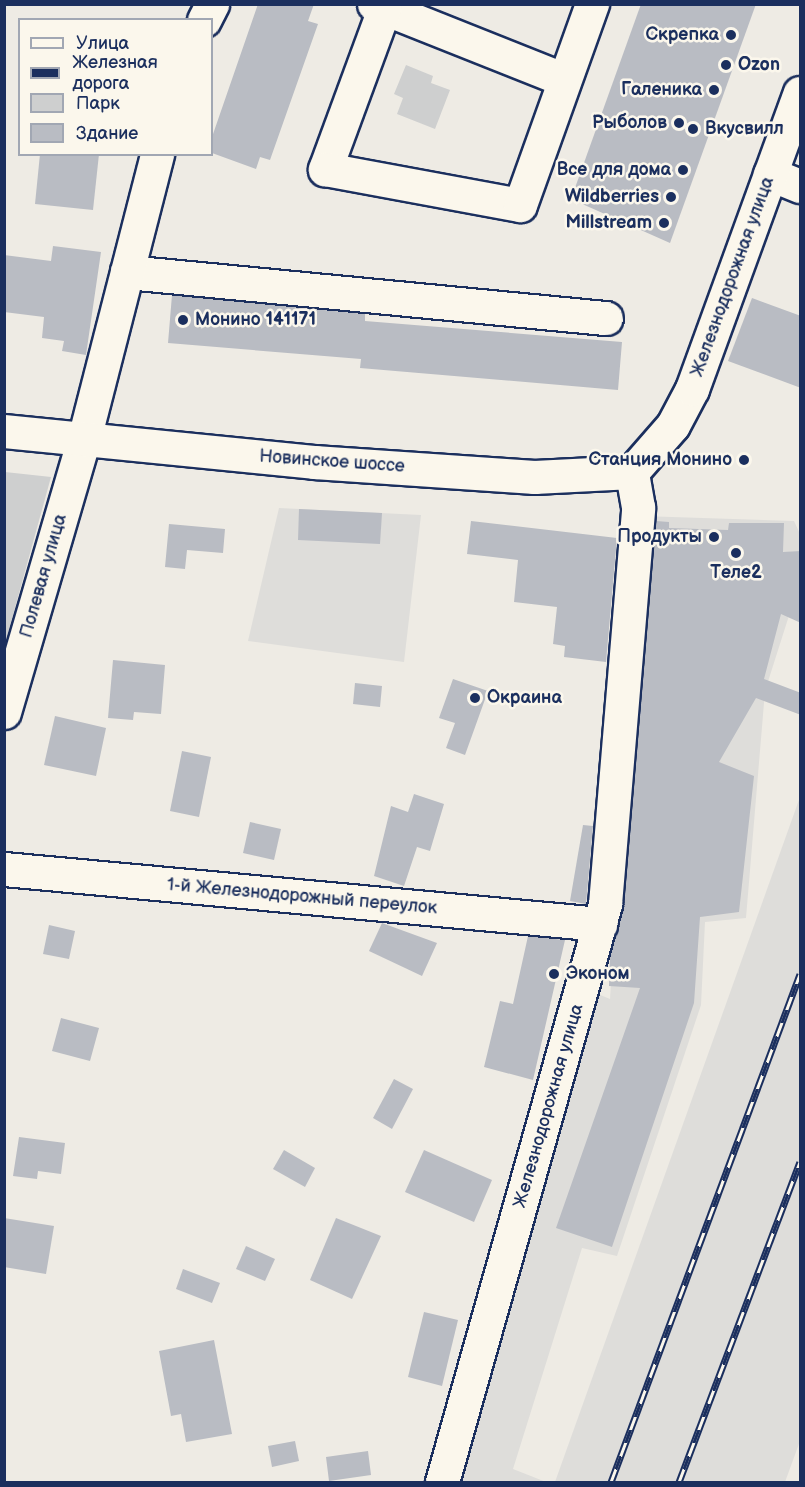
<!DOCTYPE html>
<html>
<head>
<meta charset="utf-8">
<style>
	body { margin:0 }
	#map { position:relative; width:805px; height:1487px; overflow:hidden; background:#eeebe4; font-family:"Balsamiq Sans",sans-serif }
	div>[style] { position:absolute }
	.built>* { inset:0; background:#deddda }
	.green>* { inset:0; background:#cecfcf }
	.building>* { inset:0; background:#b9bcc3 }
	.roads { filter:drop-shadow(2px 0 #1b2f5e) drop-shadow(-2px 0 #1b2f5e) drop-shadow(0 2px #1b2f5e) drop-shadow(0 -2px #1b2f5e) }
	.minor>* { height:33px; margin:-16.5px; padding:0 16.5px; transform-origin:16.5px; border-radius:16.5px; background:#fbf7ec }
	.major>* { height:33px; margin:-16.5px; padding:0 16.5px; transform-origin:16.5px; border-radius:16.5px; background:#fbf7ec }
	.rail>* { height:7px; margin-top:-3.5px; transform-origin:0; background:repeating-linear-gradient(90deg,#fbf7ec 0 14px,#1b2f5e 0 28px); box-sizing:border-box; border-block:2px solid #1b2f5e }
	.dots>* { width:16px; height:16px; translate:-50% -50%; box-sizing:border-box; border:3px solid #fbf7ec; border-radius:50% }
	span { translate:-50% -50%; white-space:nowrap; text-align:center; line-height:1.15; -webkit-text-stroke:5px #fbf7ec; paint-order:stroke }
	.poi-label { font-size:18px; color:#1b2f5e; font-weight:700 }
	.right { translate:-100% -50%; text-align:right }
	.left { translate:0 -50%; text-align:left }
	.street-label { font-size:18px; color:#1b2f5e }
	.frame { position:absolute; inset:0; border:6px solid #1b2f5e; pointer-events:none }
	.legend { position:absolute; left:18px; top:18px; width:195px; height:138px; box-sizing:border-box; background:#fbf7ec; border:2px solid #a1a7b3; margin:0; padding:8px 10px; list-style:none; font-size:18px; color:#1b2f5e }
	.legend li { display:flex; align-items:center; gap:12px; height:30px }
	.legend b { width:30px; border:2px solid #a1a7b3 }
</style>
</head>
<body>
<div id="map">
	<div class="built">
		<i style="clip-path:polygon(279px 508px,421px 515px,404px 662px,248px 641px)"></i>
		<i style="clip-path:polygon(641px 516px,794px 521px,800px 534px,800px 581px,765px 691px,746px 918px,705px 922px,701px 1005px,617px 1256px,582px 1248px,513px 1469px,546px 1482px,444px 1482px,593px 992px,610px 999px)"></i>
		<i style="clip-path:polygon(800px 797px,800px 1441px,785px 1482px,555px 1482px)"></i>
	</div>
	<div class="green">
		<i style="clip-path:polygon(406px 65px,433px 76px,431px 83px,450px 90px,435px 129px,397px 114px,403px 98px,394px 94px)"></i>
		<i style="clip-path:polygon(5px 472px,51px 477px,5px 644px,4px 472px)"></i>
	</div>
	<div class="building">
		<i style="clip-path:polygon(258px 4px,314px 4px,308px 21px,318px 24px,270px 160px,260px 157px,256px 169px,212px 153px,212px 137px)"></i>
		<i style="clip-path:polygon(641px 4px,756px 4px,670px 243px,571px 199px)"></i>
		<i style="clip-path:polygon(40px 154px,99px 154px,93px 210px,35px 204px)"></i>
		<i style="clip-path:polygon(53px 246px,101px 252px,86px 355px,62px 351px,64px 341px,42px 338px,44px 317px,4px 312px,4px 255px,51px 261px)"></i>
		<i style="clip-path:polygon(172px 295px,365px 314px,365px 321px,622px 342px,618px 390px,360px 368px,361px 359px,168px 343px)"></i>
		<i style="clip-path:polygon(752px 298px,801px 316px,801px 388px,728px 361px)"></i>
		<i style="clip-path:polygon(299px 509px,382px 513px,380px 544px,298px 540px)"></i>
		<i style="clip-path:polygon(471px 521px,617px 538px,606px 662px,564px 657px,565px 646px,553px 644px,557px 607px,514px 602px,518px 560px,467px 554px)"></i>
		<i style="clip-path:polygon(656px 521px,669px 522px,669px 528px,728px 530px,729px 523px,784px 523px,783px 552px,801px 551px,801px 623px,781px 614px,764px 679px,801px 693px,801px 715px,756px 698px,719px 762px,754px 776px,739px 912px,700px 917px,694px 1003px,612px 1247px,556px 1228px,640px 988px,609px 986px,610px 956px,624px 906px)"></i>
		<i style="clip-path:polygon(169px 524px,225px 529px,223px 553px,187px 550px,185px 569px,165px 567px)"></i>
		<i style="clip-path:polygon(113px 660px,165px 665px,161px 714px,134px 712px,133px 720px,108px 718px)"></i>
		<i style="clip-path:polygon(453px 679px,488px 691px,465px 755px,446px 748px,455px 723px,439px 718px)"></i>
		<i style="clip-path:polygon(355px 683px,382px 686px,380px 707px,353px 704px)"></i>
		<i style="clip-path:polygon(55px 716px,106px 728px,96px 776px,44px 765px)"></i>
		<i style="clip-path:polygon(182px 751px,211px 757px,199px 817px,170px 811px)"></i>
		<i style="clip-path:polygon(414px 794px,444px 804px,430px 851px,417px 847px,404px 886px,374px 876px,391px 806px,408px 812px)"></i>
		<i style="clip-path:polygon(250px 822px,281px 829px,274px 860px,243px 853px)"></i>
		<i style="clip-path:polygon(583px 825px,593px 826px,586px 904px,570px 901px)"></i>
		<i style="clip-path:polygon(382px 923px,437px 943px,422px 976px,369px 951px)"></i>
		<i style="clip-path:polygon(49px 925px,75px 931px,69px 959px,43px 954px)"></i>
		<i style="clip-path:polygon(528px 936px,565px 940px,533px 1080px,484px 1067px,500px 1001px,513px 1004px)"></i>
		<i style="clip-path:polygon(61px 1018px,99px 1028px,90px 1061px,52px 1051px)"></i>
		<i style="clip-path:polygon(394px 1079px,413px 1089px,392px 1129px,373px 1118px)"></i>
		<i style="clip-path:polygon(19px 1137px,65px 1143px,61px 1174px,38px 1171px,37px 1179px,13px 1176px)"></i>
		<i style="clip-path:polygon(284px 1150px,315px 1168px,305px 1187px,273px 1169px)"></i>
		<i style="clip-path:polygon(424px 1150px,492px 1180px,474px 1222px,405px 1192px)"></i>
		<i style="clip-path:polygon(4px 1218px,54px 1226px,46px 1274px,4px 1267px)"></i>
		<i style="clip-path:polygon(336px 1218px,381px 1236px,352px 1299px,310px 1280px)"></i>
		<i style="clip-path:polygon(246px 1246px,275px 1259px,265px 1281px,236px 1269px)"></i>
		<i style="clip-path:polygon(183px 1269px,220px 1283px,212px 1303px,176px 1289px)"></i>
		<i style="clip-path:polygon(424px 1312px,458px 1320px,442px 1386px,408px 1377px)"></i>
		<i style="clip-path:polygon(214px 1340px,232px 1434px,186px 1442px,181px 1414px,171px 1416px,159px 1351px)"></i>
		<i style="clip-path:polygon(295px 1441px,299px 1461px,272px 1467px,268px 1446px)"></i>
		<i style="clip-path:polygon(368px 1451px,371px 1475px,329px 1481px,326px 1457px)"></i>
	</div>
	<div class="roads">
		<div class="minor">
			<i style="left:374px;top:4px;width:202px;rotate:21.7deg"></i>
			<i style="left:384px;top:9px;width:171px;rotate:110.2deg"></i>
			<i style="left:325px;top:169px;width:198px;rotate:10.5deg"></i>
			<i style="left:520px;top:205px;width:214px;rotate:-70.3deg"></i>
			<i style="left:204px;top:20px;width:18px;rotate:-63deg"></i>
			<i style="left:770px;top:174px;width:32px;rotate:22deg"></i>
			<i style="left:127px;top:272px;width:481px;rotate:5.5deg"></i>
			<i style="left:4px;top:712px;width:284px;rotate:-73.7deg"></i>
			<i style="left:84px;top:439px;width:294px;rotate:-75.6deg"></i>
			<i style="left:4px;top:869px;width:599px;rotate:5.27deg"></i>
			<i style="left:442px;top:1482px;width:601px;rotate:-74.25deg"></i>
			<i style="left:605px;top:904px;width:398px;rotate:-85.2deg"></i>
			<i style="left:638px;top:507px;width:36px;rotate:-100deg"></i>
		</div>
		<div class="major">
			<i style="left:4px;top:431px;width:312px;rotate:5.7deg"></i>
			<i style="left:314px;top:462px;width:221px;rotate:3.9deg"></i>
			<i style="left:534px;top:477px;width:98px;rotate:-2.9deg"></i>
			<i style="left:632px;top:472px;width:62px;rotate:-48.9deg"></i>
			<i style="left:673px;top:425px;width:41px;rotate:-62.2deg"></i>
			<i style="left:692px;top:389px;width:315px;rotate:-70deg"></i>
		</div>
	</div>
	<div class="rail">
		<i style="left:611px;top:1482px;width:542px;rotate:-69.59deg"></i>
		<i style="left:679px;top:1482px;width:342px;rotate:-69.3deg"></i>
	</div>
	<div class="dots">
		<i style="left:731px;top:35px;background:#1b2f5e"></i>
		<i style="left:726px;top:65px;background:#1b2f5e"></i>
		<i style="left:714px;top:90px;background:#1b2f5e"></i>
		<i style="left:679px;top:123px;background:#1b2f5e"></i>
		<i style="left:693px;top:129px;background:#1b2f5e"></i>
		<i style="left:683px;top:170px;background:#1b2f5e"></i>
		<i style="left:671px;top:197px;background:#1b2f5e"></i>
		<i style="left:664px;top:223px;background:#1b2f5e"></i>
		<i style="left:183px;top:320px;background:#1b2f5e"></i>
		<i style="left:744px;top:460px;background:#1b2f5e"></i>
		<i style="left:714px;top:537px;background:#1b2f5e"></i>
		<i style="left:736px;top:553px;background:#1b2f5e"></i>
		<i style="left:475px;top:698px;background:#1b2f5e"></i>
		<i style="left:554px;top:974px;background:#1b2f5e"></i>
	</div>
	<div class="poi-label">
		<span class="right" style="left:719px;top:35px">Скрепка</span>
		<span class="left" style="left:738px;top:65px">Ozon</span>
		<span class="right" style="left:702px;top:90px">Галеника</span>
		<span class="right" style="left:667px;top:123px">Рыболов</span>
		<span class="left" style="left:705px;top:129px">Вкусвилл</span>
		<span class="right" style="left:671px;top:170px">Все для дома</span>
		<span class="right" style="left:659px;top:197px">Wildberries</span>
		<span class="right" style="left:652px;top:223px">Millstream</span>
		<span class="left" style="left:195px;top:320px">Монино 141171</span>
		<span class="right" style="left:732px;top:460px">Станция Монино</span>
		<span class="right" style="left:702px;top:537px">Продукты</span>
		<span style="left:736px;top:573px">Теле2</span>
		<span class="left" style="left:487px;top:698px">Окраина</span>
		<span class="left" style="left:566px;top:974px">Эконом</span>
	</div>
	<div class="street-label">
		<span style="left:733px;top:277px;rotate:-70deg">Железнодорожная улица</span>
		<span style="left:332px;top:462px;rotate:4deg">Новинское шоссе</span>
		<span style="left:44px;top:576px;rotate:-74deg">Полевая улица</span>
		<span style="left:302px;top:897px;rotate:5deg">1-й Железнодорожный переулок</span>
		<span style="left:549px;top:1106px;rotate:-74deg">Железнодорожная улица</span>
	</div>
	<div class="frame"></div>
	<ul class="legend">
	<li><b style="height:8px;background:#fbf7ec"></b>Улица</li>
	<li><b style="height:8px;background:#1b2f5e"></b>Железная дорога</li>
	<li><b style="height:16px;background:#cecfcf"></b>Парк</li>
	<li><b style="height:16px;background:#b9bcc3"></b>Здание</li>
	</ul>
</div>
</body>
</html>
